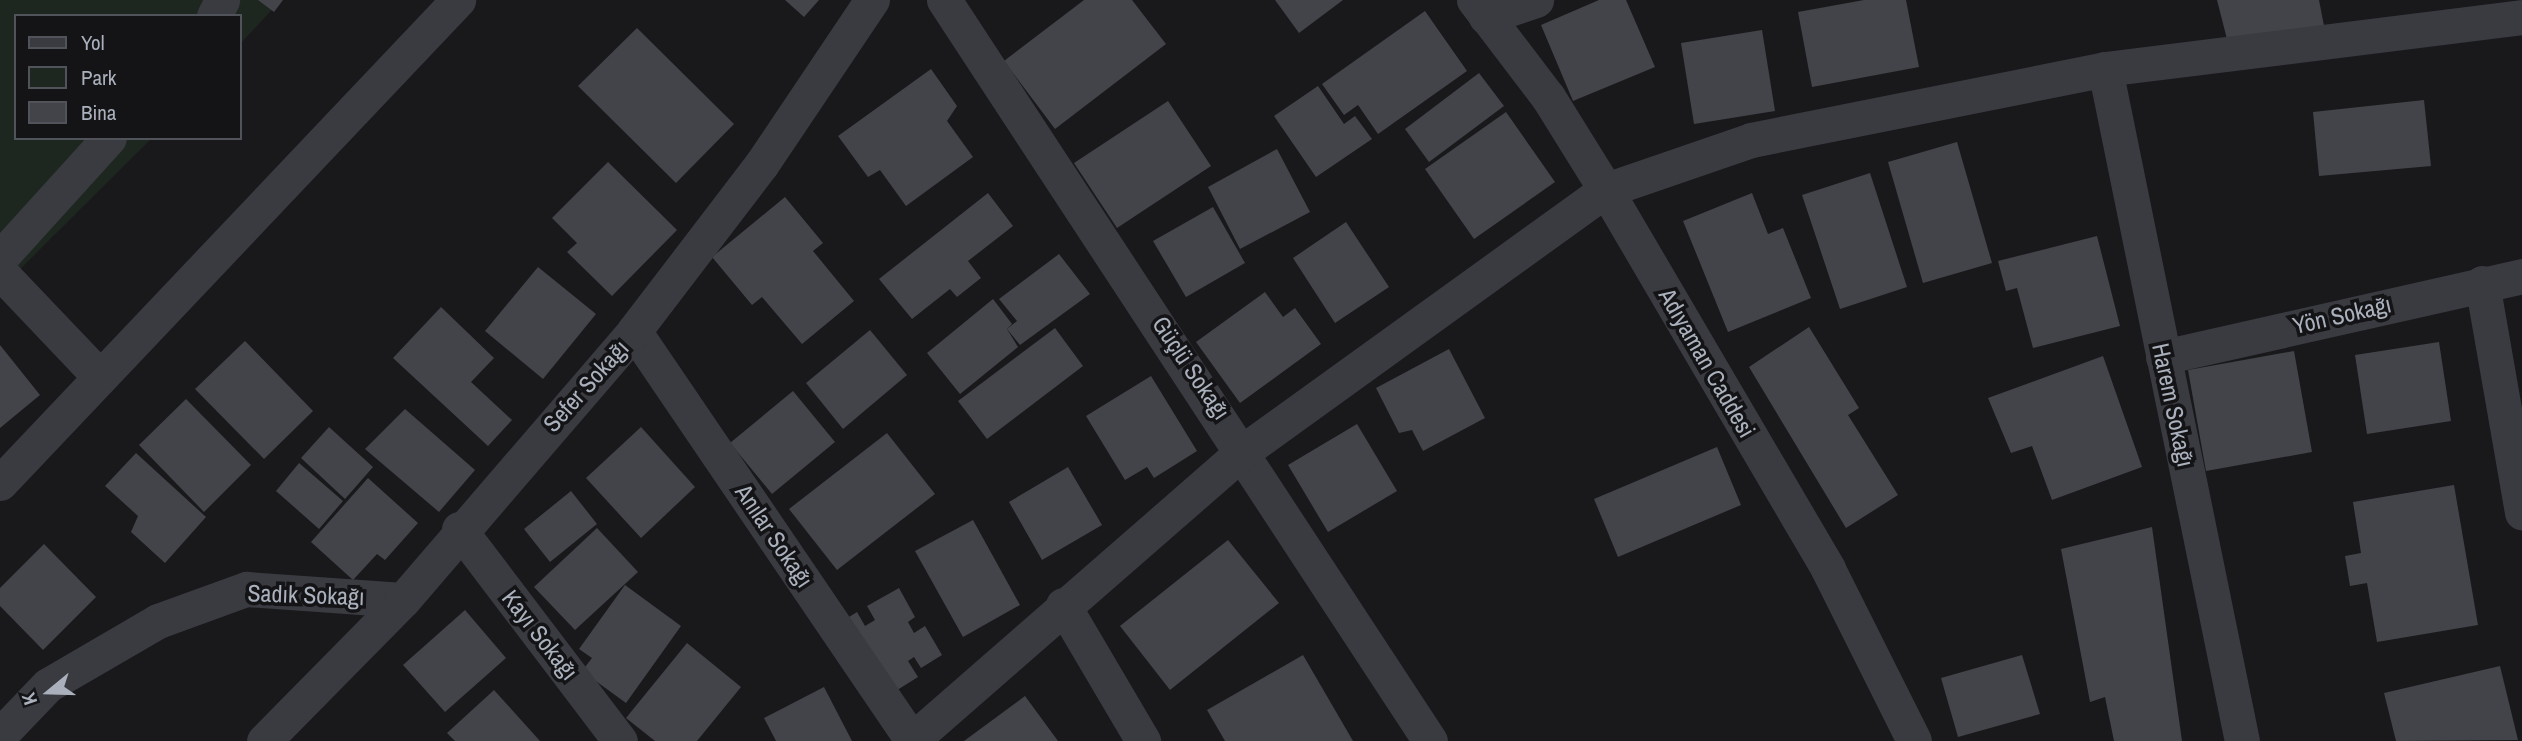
<!DOCTYPE html>
<html>
<head>
<meta charset="utf-8">
<style>
	body { margin:0 }
	#map { position:relative; width:2522px; height:741px; overflow:hidden; background:#19191c; font-family:"Archivo Narrow",sans-serif }
	div>[style] { position:absolute }
	.green>* { inset:0; background:#1e271f }
	.building>* { inset:0; background:#434449 }
	.minor>* { height:35px; margin:-17.5px; padding:0 17.5px; transform-origin:17.5px; border-radius:17.5px; background:#3a3b41 }
	span { translate:-50% -50%; white-space:nowrap; text-align:center; line-height:1.15; -webkit-text-stroke:7px #141417; paint-order:stroke }
	.street-label { font-size:24px; color:#aab1bc }
	.legend { position:absolute; left:14px; top:14px; width:228px; height:126px; box-sizing:border-box; background:#141417; border:2px solid #505359; margin:0; padding:9px 12px; list-style:none; font-size:21px; color:#aab1bc }
	.legend li { display:flex; align-items:center; gap:14px; height:35px }
	.legend b { width:35px; border:2px solid #505359 }
	.north { position:absolute; left:14px; top:657px; width:70px; height:70px; -webkit-text-stroke:5px #141417; paint-order:stroke; rotate:251deg; font-size:19px; font-weight:700; line-height:28px; text-align:center; color:#aab1bc }
	.north::after { content:''; display:block; margin:auto; width:24px; height:32px; background:#aab1bc; clip-path:polygon(50% 0,100% 100%,50% 72%,0 100%) }
</style>
</head>
<body>
<div id="map">
	<div class="green">
		<i style="clip-path:polygon(0 0,281px 0,240px 44px,240px 16px,16px 16px,16px 138px,152px 138px,0 289px)"></i>
	</div>
	<div class="building">
		<i style="clip-path:polygon(258px 0,283px 0,274px 12px)"></i>
		<i style="clip-path:polygon(785px 0,819px 0,804px 17px)"></i>
		<i style="clip-path:polygon(1084px 0,1132px 0,1166px 44px,1055px 129px,1004px 61px)"></i>
		<i style="clip-path:polygon(1275px 0,1343px 0,1299px 33px)"></i>
		<i style="clip-path:polygon(1599px 0,1626px 0,1655px 67px,1573px 101px,1541px 25px)"></i>
		<i style="clip-path:polygon(1864px 0,1906px 0,1919px 67px,1812px 87px,1798px 12px)"></i>
		<i style="clip-path:polygon(2217px 0,2319px 0,2324px 26px,2229px 47px)"></i>
		<i style="clip-path:polygon(1425px 11px,1467px 71px,1378px 134px,1358px 105px,1344px 115px,1322px 84px)"></i>
		<i style="clip-path:polygon(637px 28px,734px 124px,676px 183px,578px 86px)"></i>
		<i style="clip-path:polygon(1762px 30px,1775px 111px,1694px 124px,1681px 43px)"></i>
		<i style="clip-path:polygon(931px 69px,957px 106px,947px 121px,973px 157px,906px 206px,880px 170px,868px 177px,838px 136px)"></i>
		<i style="clip-path:polygon(1479px 73px,1504px 106px,1429px 162px,1405px 129px)"></i>
		<i style="clip-path:polygon(1318px 86px,1344px 124px,1355px 116px,1372px 139px,1316px 177px,1274px 116px)"></i>
		<i style="clip-path:polygon(2424px 100px,2431px 166px,2319px 176px,2313px 112px)"></i>
		<i style="clip-path:polygon(1168px 101px,1211px 166px,1117px 228px,1074px 163px)"></i>
		<i style="clip-path:polygon(1506px 112px,1555px 182px,1474px 239px,1425px 169px)"></i>
		<i style="clip-path:polygon(1957px 142px,1992px 263px,1923px 283px,1888px 162px)"></i>
		<i style="clip-path:polygon(1277px 149px,1310px 212px,1240px 249px,1208px 187px)"></i>
		<i style="clip-path:polygon(608px 162px,677px 230px,612px 296px,567px 252px,577px 243px,552px 218px)"></i>
		<i style="clip-path:polygon(1870px 173px,1907px 287px,1840px 309px,1802px 195px)"></i>
		<i style="clip-path:polygon(988px 193px,1013px 226px,968px 261px,981px 278px,957px 297px,950px 289px,912px 319px,879px 279px)"></i>
		<i style="clip-path:polygon(1752px 193px,1768px 234px,1783px 228px,1811px 298px,1728px 332px,1683px 221px)"></i>
		<i style="clip-path:polygon(785px 197px,823px 243px,813px 251px,854px 301px,802px 344px,762px 297px,752px 305px,712px 257px)"></i>
		<i style="clip-path:polygon(1213px 207px,1245px 263px,1186px 297px,1153px 241px)"></i>
		<i style="clip-path:polygon(1346px 222px,1389px 287px,1335px 323px,1293px 258px)"></i>
		<i style="clip-path:polygon(2097px 236px,2120px 326px,2033px 348px,2017px 288px,2006px 291px,1998px 261px)"></i>
		<i style="clip-path:polygon(1059px 254px,1090px 294px,1020px 345px,1007px 329px,1017px 321px,999px 299px)"></i>
		<i style="clip-path:polygon(538px 267px,596px 314px,543px 379px,485px 331px)"></i>
		<i style="clip-path:polygon(1265px 292px,1283px 317px,1295px 308px,1321px 344px,1240px 403px,1196px 342px)"></i>
		<i style="clip-path:polygon(993px 299px,1012px 324px,1007px 329px,1018px 347px,960px 394px,927px 353px)"></i>
		<i style="clip-path:polygon(441px 307px,494px 358px,471px 382px,512px 420px,488px 446px,393px 358px)"></i>
		<i style="clip-path:polygon(1809px 327px,1859px 408px,1848px 415px,1898px 495px,1846px 528px,1749px 367px)"></i>
		<i style="clip-path:polygon(1055px 328px,1083px 366px,987px 439px,958px 401px)"></i>
		<i style="clip-path:polygon(870px 330px,907px 375px,843px 429px,806px 383px)"></i>
		<i style="clip-path:polygon(245px 341px,313px 411px,264px 459px,195px 389px)"></i>
		<i style="clip-path:polygon(2439px 342px,2451px 421px,2367px 434px,2355px 355px)"></i>
		<i style="clip-path:polygon(0 345px,40px 395px,0 428px)"></i>
		<i style="clip-path:polygon(1449px 349px,1485px 418px,1423px 451px,1412px 430px,1399px 433px,1376px 388px)"></i>
		<i style="clip-path:polygon(2294px 351px,2312px 452px,2206px 471px,2188px 370px)"></i>
		<i style="clip-path:polygon(2103px 356px,2142px 467px,2052px 500px,2032px 446px,2011px 453px,1988px 398px)"></i>
		<i style="clip-path:polygon(1151px 376px,1197px 451px,1154px 478px,1147px 467px,1125px 480px,1086px 416px)"></i>
		<i style="clip-path:polygon(793px 391px,835px 442px,772px 494px,730px 443px)"></i>
		<i style="clip-path:polygon(186px 399px,251px 465px,204px 512px,139px 445px)"></i>
		<i style="clip-path:polygon(405px 409px,475px 470px,439px 512px,365px 449px)"></i>
		<i style="clip-path:polygon(1357px 424px,1397px 491px,1328px 532px,1288px 465px)"></i>
		<i style="clip-path:polygon(329px 427px,373px 467px,345px 499px,301px 458px)"></i>
		<i style="clip-path:polygon(641px 427px,695px 487px,641px 538px,586px 478px)"></i>
		<i style="clip-path:polygon(887px 433px,935px 494px,837px 570px,789px 509px)"></i>
		<i style="clip-path:polygon(1717px 447px,1741px 505px,1618px 557px,1594px 499px)"></i>
		<i style="clip-path:polygon(136px 453px,206px 517px,165px 563px,131px 532px,138px 516px,105px 486px)"></i>
		<i style="clip-path:polygon(299px 463px,343px 501px,319px 529px,276px 491px)"></i>
		<i style="clip-path:polygon(1068px 467px,1102px 525px,1042px 560px,1009px 502px)"></i>
		<i style="clip-path:polygon(368px 478px,418px 523px,385px 560px,377px 554px,353px 580px,311px 542px)"></i>
		<i style="clip-path:polygon(2454px 485px,2478px 625px,2377px 642px,2367px 583px,2350px 586px,2345px 556px,2361px 553px,2353px 502px)"></i>
		<i style="clip-path:polygon(571px 491px,597px 524px,550px 562px,524px 529px)"></i>
		<i style="clip-path:polygon(973px 520px,1020px 605px,963px 637px,915px 551px)"></i>
		<i style="clip-path:polygon(2152px 527px,2182px 741px,2114px 741px,2105px 697px,2090px 702px,2061px 549px)"></i>
		<i style="clip-path:polygon(597px 528px,638px 572px,575px 630px,534px 587px)"></i>
		<i style="clip-path:polygon(1228px 540px,1279px 603px,1170px 690px,1120px 626px)"></i>
		<i style="clip-path:polygon(44px 544px,96px 597px,43px 650px,0 606px,0 588px)"></i>
		<i style="clip-path:polygon(625px 585px,681px 626px,626px 703px,582px 671px,592px 658px,579px 649px)"></i>
		<i style="clip-path:polygon(899px 588px,915px 617px,908px 622px,914px 633px,925px 626px,942px 655px,921px 668px,914px 657px,908px 661px,918px 677px,894px 692px,849px 617px,857px 612px,865px 626px,875px 620px,867px 606px)"></i>
		<i style="clip-path:polygon(465px 610px,506px 658px,445px 712px,403px 665px)"></i>
		<i style="clip-path:polygon(687px 643px,741px 687px,697px 741px,655px 741px,626px 718px)"></i>
		<i style="clip-path:polygon(1303px 655px,1353px 741px,1225px 741px,1207px 710px)"></i>
		<i style="clip-path:polygon(2022px 655px,2040px 714px,1958px 737px,1941px 678px)"></i>
		<i style="clip-path:polygon(2500px 666px,2518px 740px,2396px 741px,2384px 693px)"></i>
		<i style="clip-path:polygon(824px 687px,852px 741px,776px 741px,764px 718px)"></i>
		<i style="clip-path:polygon(494px 690px,540px 741px,455px 741px,447px 733px)"></i>
		<i style="clip-path:polygon(1025px 696px,1058px 741px,964px 741px)"></i>
	</div>
	<div class="minor">
		<i style="left:944px;top:0;width:886px;rotate:56.74deg"></i>
		<i style="left:1474px;top:0;width:122px;rotate:52.7deg"></i>
		<i style="left:1548px;top:97px;width:110px;rotate:58.1deg"></i>
		<i style="left:1606px;top:190px;width:439px;rotate:59.6deg"></i>
		<i style="left:1828px;top:569px;width:192px;rotate:63.4deg"></i>
		<i style="left:214px;top:16px;width:18px;rotate:-63deg"></i>
		<i style="left:1486px;top:17px;width:53px;rotate:-18.8deg"></i>
		<i style="left:2105px;top:69px;width:686px;rotate:78.48deg"></i>
		<i style="left:0;top:258px;width:162px;rotate:-47.8deg"></i>
		<i style="left:0;top:272px;width:141px;rotate:46.4deg"></i>
		<i style="left:2482px;top:283px;width:233px;rotate:80.1deg"></i>
		<i style="left:634px;top:331px;width:496px;rotate:55.8deg"></i>
		<i style="left:2163px;top:357px;width:368px;rotate:-12.7deg"></i>
		<i style="left:0;top:483px;width:666px;rotate:-46.52deg"></i>
		<i style="left:459px;top:529px;width:266px;rotate:52.8deg"></i>
		<i style="left:1063px;top:605px;width:158px;rotate:59.5deg"></i>
		<i style="left:0;top:735px;width:69px;rotate:-46.2deg"></i>
		<i style="left:48px;top:685px;width:127px;rotate:-30.2deg"></i>
		<i style="left:158px;top:621px;width:94px;rotate:-20deg"></i>
		<i style="left:246px;top:589px;width:157px;rotate:4deg"></i>
		<i style="left:264px;top:741px;width:198px;rotate:-45.4deg"></i>
		<i style="left:403px;top:600px;width:355px;rotate:-49.3deg"></i>
		<i style="left:634px;top:331px;width:209px;rotate:-52.6deg"></i>
		<i style="left:761px;top:165px;width:199px;rotate:-56.1deg"></i>
		<i style="left:911px;top:741px;width:443px;rotate:-41.1deg"></i>
		<i style="left:1245px;top:450px;width:445px;rotate:-35.8deg"></i>
		<i style="left:1606px;top:190px;width:153px;rotate:-19deg"></i>
		<i style="left:1751px;top:140px;width:361px;rotate:-11.3deg"></i>
		<i style="left:2105px;top:69px;width:420px;rotate:-7.1deg"></i>
	</div>
	<div class="street-label">
		<span style="left:2342px;top:315px;rotate:-13deg">Yön Sokağı</span>
		<span style="left:1707px;top:363px;rotate:60deg">Adıyaman Caddesi</span>
		<span style="left:1191px;top:368px;rotate:56deg">Güçlü Sokağı</span>
		<span style="left:586px;top:386px;rotate:-48deg">Sefer Sokağı</span>
		<span style="left:2173px;top:405px;rotate:78deg">Harem Sokağı</span>
		<span style="left:774px;top:536px;rotate:56deg">Anılar Sokağı</span>
		<span style="left:306px;top:595px;rotate:2deg">Sadık Sokağı</span>
		<span style="left:540px;top:635px;rotate:52deg">Kayı Sokağı</span>
	</div>
	<ul class="legend">
	<li><b style="height:9px;background:#3a3b41"></b>Yol</li>
	<li><b style="height:19px;background:#1e271f"></b>Park</li>
	<li><b style="height:19px;background:#434449"></b>Bina</li>
	</ul>
	<div class="north">K</div>
</div>
</body>
</html>
